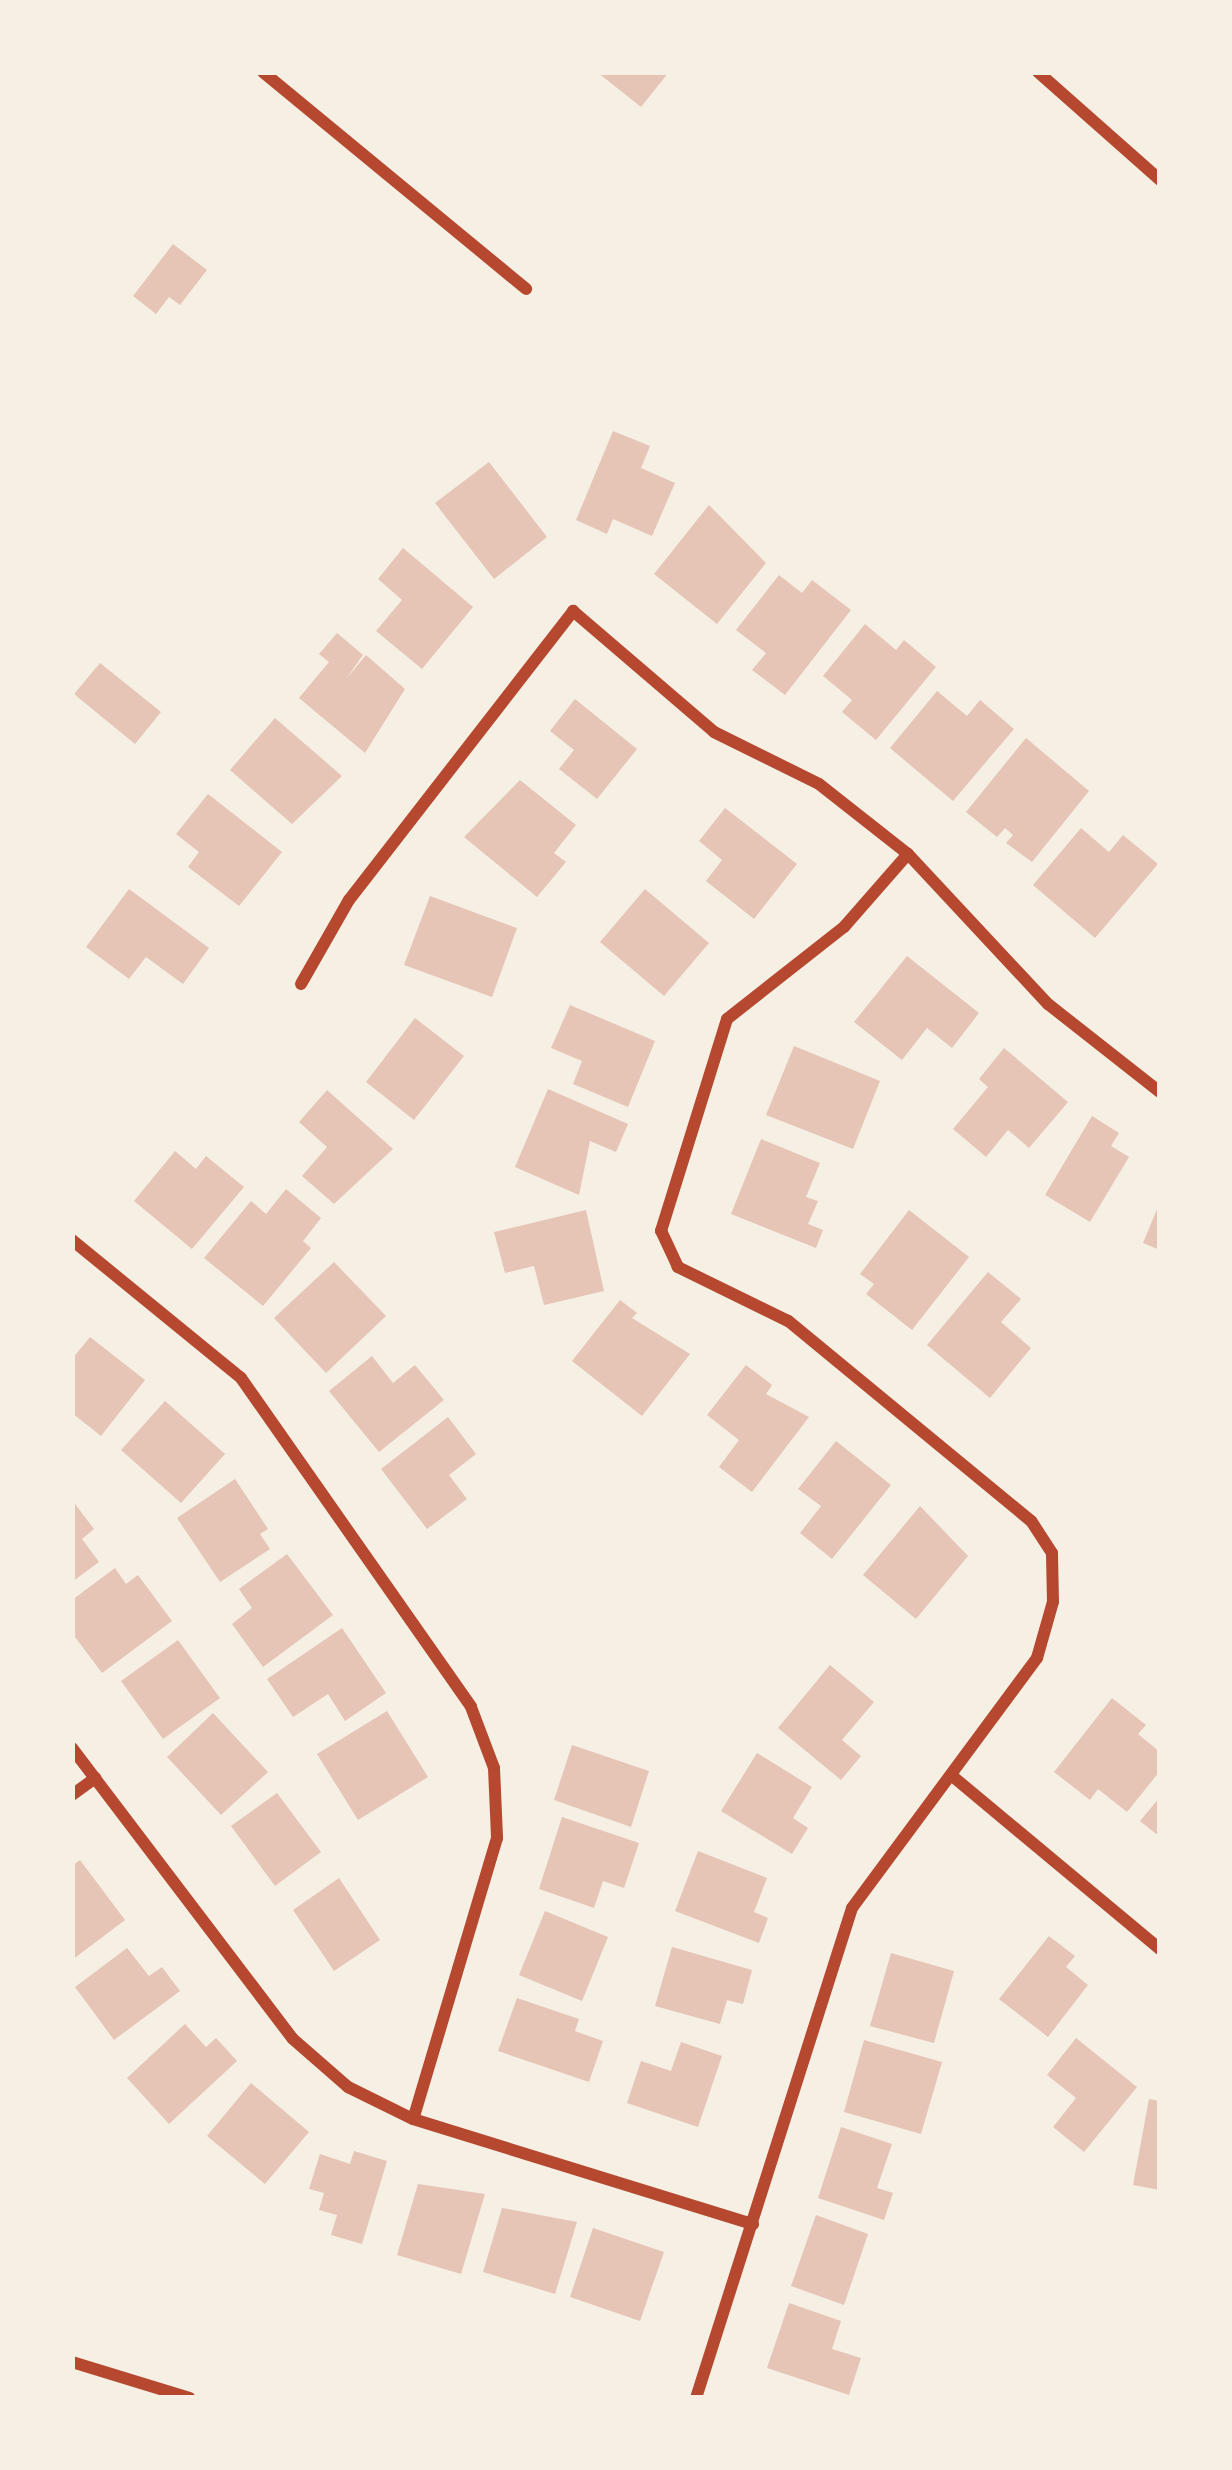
<!DOCTYPE html>
<html>
<head>
<meta charset="utf-8">
<style>
	body { margin:0 }
	#map { position:relative; width:1232px; height:2470px; overflow:hidden; background:#f6efe4; font-family:Lora,serif }
	div>[style] { position:absolute }
	.building>* { inset:0; background:#e6c5b7 }
	.minor>* { height:12px; margin:-6px; padding:0 6px; transform-origin:6px; border-radius:6px; background:#b5482f }
	span { translate:-50% -50%; white-space:nowrap; text-align:center; line-height:1.15; -webkit-text-stroke:12px #f6efe4; paint-order:stroke }
	.frame { position:absolute; inset:0; border:75px solid #f6efe4; pointer-events:none }
</style>
</head>
<body>
<div id="map">
	<div class="building">
		<i style="clip-path:polygon(597px 72px,669px 72px,641px 107px)"></i>
		<i style="clip-path:polygon(173px 244px,207px 270px,180px 305px,169px 297px,156px 314px,133px 296px)"></i>
		<i style="clip-path:polygon(613px 431px,650px 446px,641px 468px,675px 483px,652px 536px,613px 519px,607px 534px,576px 520px)"></i>
		<i style="clip-path:polygon(489px 462px,547px 537px,494px 579px,435px 503px)"></i>
		<i style="clip-path:polygon(709px 505px,766px 563px,717px 624px,654px 574px)"></i>
		<i style="clip-path:polygon(403px 548px,473px 607px,422px 669px,376px 631px,402px 600px,378px 579px)"></i>
		<i style="clip-path:polygon(779px 575px,802px 593px,812px 580px,851px 610px,785px 695px,752px 670px,766px 653px,736px 630px)"></i>
		<i style="clip-path:polygon(865px 624px,896px 650px,904px 640px,936px 667px,876px 740px,842px 712px,852px 700px,823px 676px)"></i>
		<i style="clip-path:polygon(337px 633px,363px 655px,346px 679px,366px 655px,405px 689px,365px 753px,299px 698px,329px 662px,319px 654px)"></i>
		<i style="clip-path:polygon(100px 663px,161px 712px,135px 744px,74px 694px)"></i>
		<i style="clip-path:polygon(937px 691px,967px 716px,980px 700px,1014px 729px,953px 801px,890px 748px)"></i>
		<i style="clip-path:polygon(575px 699px,637px 749px,597px 799px,559px 769px,574px 750px,550px 731px)"></i>
		<i style="clip-path:polygon(275px 718px,342px 776px,292px 824px,230px 770px)"></i>
		<i style="clip-path:polygon(1026px 738px,1089px 791px,1032px 862px,1006px 843px,1013px 835px,1005px 828px,997px 837px,966px 812px)"></i>
		<i style="clip-path:polygon(520px 780px,576px 825px,554px 853px,566px 862px,537px 897px,464px 837px)"></i>
		<i style="clip-path:polygon(208px 794px,282px 852px,239px 906px,188px 867px,199px 852px,176px 834px)"></i>
		<i style="clip-path:polygon(725px 808px,797px 864px,754px 919px,706px 881px,722px 860px,699px 841px)"></i>
		<i style="clip-path:polygon(1081px 828px,1109px 852px,1123px 835px,1158px 864px,1095px 938px,1033px 885px)"></i>
		<i style="clip-path:polygon(129px 889px,209px 948px,183px 984px,146px 957px,129px 979px,86px 947px)"></i>
		<i style="clip-path:polygon(645px 889px,709px 943px,664px 996px,600px 942px)"></i>
		<i style="clip-path:polygon(430px 896px,517px 928px,492px 997px,404px 965px)"></i>
		<i style="clip-path:polygon(907px 956px,979px 1013px,952px 1048px,927px 1028px,902px 1060px,854px 1022px)"></i>
		<i style="clip-path:polygon(570px 1005px,655px 1041px,628px 1107px,573px 1084px,582px 1061px,551px 1048px)"></i>
		<i style="clip-path:polygon(415px 1018px,464px 1056px,414px 1120px,366px 1082px)"></i>
		<i style="clip-path:polygon(794px 1046px,880px 1081px,853px 1149px,766px 1115px)"></i>
		<i style="clip-path:polygon(1004px 1048px,1068px 1102px,1029px 1148px,1008px 1130px,986px 1157px,953px 1129px,988px 1087px,979px 1079px)"></i>
		<i style="clip-path:polygon(548px 1089px,628px 1124px,616px 1152px,590px 1141px,579px 1195px,515px 1167px)"></i>
		<i style="clip-path:polygon(327px 1090px,393px 1149px,334px 1204px,302px 1176px,327px 1147px,299px 1122px)"></i>
		<i style="clip-path:polygon(1092px 1116px,1119px 1133px,1111px 1146px,1129px 1157px,1090px 1222px,1045px 1195px)"></i>
		<i style="clip-path:polygon(761px 1139px,820px 1163px,806px 1197px,818px 1201px,808px 1224px,823px 1230px,816px 1248px,731px 1214px)"></i>
		<i style="clip-path:polygon(175px 1151px,196px 1169px,206px 1156px,244px 1187px,192px 1249px,134px 1201px)"></i>
		<i style="clip-path:polygon(286px 1189px,321px 1218px,303px 1241px,311px 1248px,263px 1306px,204px 1258px,251px 1201px,266px 1214px)"></i>
		<i style="clip-path:polygon(1160px 1202px,1160px 1250px,1143px 1243px)"></i>
		<i style="clip-path:polygon(586px 1210px,604px 1291px,544px 1305px,534px 1266px,505px 1273px,494px 1232px)"></i>
		<i style="clip-path:polygon(909px 1210px,969px 1257px,912px 1330px,866px 1294px,874px 1284px,860px 1274px)"></i>
		<i style="clip-path:polygon(334px 1262px,386px 1316px,326px 1373px,274px 1318px)"></i>
		<i style="clip-path:polygon(988px 1272px,1021px 1299px,1001px 1322px,1031px 1348px,990px 1398px,927px 1345px)"></i>
		<i style="clip-path:polygon(620px 1300px,637px 1313px,632px 1318px,690px 1354px,642px 1416px,572px 1361px)"></i>
		<i style="clip-path:polygon(90px 1337px,145px 1380px,101px 1436px,72px 1413px,72px 1359px)"></i>
		<i style="clip-path:polygon(372px 1356px,393px 1383px,415px 1365px,444px 1400px,379px 1452px,329px 1391px)"></i>
		<i style="clip-path:polygon(746px 1365px,772px 1385px,766px 1394px,809px 1417px,752px 1492px,719px 1467px,739px 1440px,707px 1415px)"></i>
		<i style="clip-path:polygon(165px 1401px,225px 1454px,181px 1503px,121px 1450px)"></i>
		<i style="clip-path:polygon(448px 1417px,476px 1454px,449px 1475px,467px 1499px,427px 1529px,381px 1469px)"></i>
		<i style="clip-path:polygon(836px 1441px,891px 1485px,832px 1559px,800px 1533px,821px 1506px,798px 1489px)"></i>
		<i style="clip-path:polygon(235px 1479px,268px 1529px,260px 1534px,270px 1549px,220px 1582px,177px 1518px)"></i>
		<i style="clip-path:polygon(72px 1500px,94px 1529px,82px 1539px,99px 1562px,72px 1582px)"></i>
		<i style="clip-path:polygon(920px 1506px,968px 1556px,916px 1619px,863px 1575px)"></i>
		<i style="clip-path:polygon(287px 1554px,333px 1615px,263px 1667px,232px 1624px,252px 1608px,239px 1589px)"></i>
		<i style="clip-path:polygon(115px 1568px,126px 1584px,138px 1575px,172px 1621px,102px 1673px,72px 1633px,72px 1600px)"></i>
		<i style="clip-path:polygon(342px 1628px,386px 1693px,345px 1721px,328px 1694px,293px 1717px,267px 1679px)"></i>
		<i style="clip-path:polygon(178px 1640px,220px 1698px,163px 1739px,121px 1681px)"></i>
		<i style="clip-path:polygon(830px 1665px,874px 1702px,842px 1740px,861px 1756px,841px 1780px,778px 1728px)"></i>
		<i style="clip-path:polygon(1112px 1698px,1146px 1725px,1138px 1734px,1160px 1752px,1160px 1771px,1127px 1812px,1098px 1789px,1090px 1800px,1054px 1772px)"></i>
		<i style="clip-path:polygon(387px 1711px,428px 1777px,358px 1820px,317px 1754px)"></i>
		<i style="clip-path:polygon(213px 1713px,268px 1772px,221px 1815px,167px 1757px)"></i>
		<i style="clip-path:polygon(572px 1745px,649px 1771px,631px 1827px,554px 1800px)"></i>
		<i style="clip-path:polygon(757px 1753px,812px 1787px,793px 1818px,808px 1828px,792px 1854px,721px 1811px)"></i>
		<i style="clip-path:polygon(277px 1793px,321px 1852px,275px 1886px,231px 1826px)"></i>
		<i style="clip-path:polygon(1160px 1797px,1160px 1837px,1140px 1821px)"></i>
		<i style="clip-path:polygon(562px 1817px,639px 1843px,624px 1888px,603px 1881px,594px 1908px,539px 1889px)"></i>
		<i style="clip-path:polygon(698px 1851px,767px 1878px,754px 1912px,768px 1918px,759px 1943px,675px 1911px)"></i>
		<i style="clip-path:polygon(80px 1860px,125px 1920px,72px 1960px,72px 1866px)"></i>
		<i style="clip-path:polygon(339px 1878px,380px 1940px,334px 1971px,293px 1910px)"></i>
		<i style="clip-path:polygon(545px 1911px,608px 1937px,582px 2001px,519px 1975px)"></i>
		<i style="clip-path:polygon(1049px 1936px,1075px 1956px,1066px 1967px,1088px 1985px,1048px 2037px,999px 1999px)"></i>
		<i style="clip-path:polygon(672px 1947px,752px 1970px,743px 2004px,727px 2000px,720px 2024px,655px 2006px)"></i>
		<i style="clip-path:polygon(127px 1948px,149px 1976px,162px 1967px,180px 1991px,114px 2040px,75px 1987px)"></i>
		<i style="clip-path:polygon(891px 1953px,954px 1971px,934px 2043px,870px 2026px)"></i>
		<i style="clip-path:polygon(517px 1998px,579px 2019px,575px 2031px,603px 2041px,589px 2082px,498px 2051px)"></i>
		<i style="clip-path:polygon(185px 2024px,206px 2047px,216px 2038px,237px 2061px,169px 2124px,127px 2078px)"></i>
		<i style="clip-path:polygon(1076px 2038px,1137px 2087px,1084px 2152px,1053px 2127px,1076px 2098px,1047px 2075px)"></i>
		<i style="clip-path:polygon(864px 2040px,942px 2062px,921px 2134px,844px 2112px)"></i>
		<i style="clip-path:polygon(681px 2042px,722px 2056px,698px 2127px,627px 2103px,641px 2061px,671px 2071px)"></i>
		<i style="clip-path:polygon(251px 2083px,309px 2132px,265px 2184px,207px 2136px)"></i>
		<i style="clip-path:polygon(1149px 2099px,1160px 2101px,1160px 2190px,1133px 2185px)"></i>
		<i style="clip-path:polygon(841px 2127px,892px 2144px,877px 2188px,893px 2193px,884px 2220px,818px 2198px)"></i>
		<i style="clip-path:polygon(354px 2151px,387px 2161px,362px 2244px,331px 2235px,337px 2215px,319px 2210px,324px 2193px,309px 2189px,320px 2154px,350px 2164px)"></i>
		<i style="clip-path:polygon(418px 2184px,485px 2194px,461px 2274px,397px 2255px)"></i>
		<i style="clip-path:polygon(502px 2208px,577px 2222px,555px 2294px,483px 2272px)"></i>
		<i style="clip-path:polygon(816px 2215px,868px 2234px,844px 2305px,791px 2286px)"></i>
		<i style="clip-path:polygon(593px 2228px,664px 2252px,640px 2321px,570px 2297px)"></i>
		<i style="clip-path:polygon(789px 2303px,841px 2321px,832px 2349px,861px 2358px,849px 2395px,767px 2368px)"></i>
	</div>
	<div class="minor">
		<i style="left:263px;top:72px;width:341px;rotate:39.5deg"></i>
		<i style="left:1038px;top:72px;width:163px;rotate:41.5deg"></i>
		<i style="left:301px;top:984px;width:97px;rotate:-60.3deg"></i>
		<i style="left:349px;top:900px;width:366px;rotate:-52.2deg"></i>
		<i style="left:573px;top:611px;width:186px;rotate:40.6deg"></i>
		<i style="left:714px;top:732px;width:117px;rotate:26.3deg"></i>
		<i style="left:819px;top:784px;width:113px;rotate:38.2deg"></i>
		<i style="left:908px;top:854px;width:205px;rotate:47deg"></i>
		<i style="left:1048px;top:1004px;width:142px;rotate:38.2deg"></i>
		<i style="left:72px;top:1240px;width:218px;rotate:39.2deg"></i>
		<i style="left:241px;top:1378px;width:401px;rotate:55deg"></i>
		<i style="left:471px;top:1707px;width:65px;rotate:69.3deg"></i>
		<i style="left:494px;top:1768px;width:70px;rotate:87.5deg"></i>
		<i style="left:497px;top:1838px;width:293px;rotate:106.6deg"></i>
		<i style="left:72px;top:1748px;width:365px;rotate:52.8deg"></i>
		<i style="left:293px;top:2039px;width:73px;rotate:41.1deg"></i>
		<i style="left:348px;top:2087px;width:72px;rotate:26.2deg"></i>
		<i style="left:413px;top:2119px;width:356px;rotate:17.2deg"></i>
		<i style="left:951px;top:1775px;width:272px;rotate:39.8deg"></i>
		<i style="left:72px;top:1795px;width:29px;rotate:-36deg"></i>
		<i style="left:72px;top:2362px;width:123px;rotate:17deg"></i>
		<i style="left:696px;top:2398px;width:514px;rotate:-72.34deg"></i>
		<i style="left:852px;top:1908px;width:311px;rotate:-53.5deg"></i>
		<i style="left:1037px;top:1658px;width:58px;rotate:-74.1deg"></i>
		<i style="left:1053px;top:1602px;width:49px;rotate:-91.2deg"></i>
		<i style="left:1052px;top:1553px;width:38px;rotate:-123deg"></i>
		<i style="left:1031px;top:1521px;width:315px;rotate:-140.5deg"></i>
		<i style="left:788px;top:1321px;width:123px;rotate:-153.9deg"></i>
		<i style="left:678px;top:1267px;width:40px;rotate:-115deg"></i>
		<i style="left:661px;top:1231px;width:222px;rotate:-72.7deg"></i>
		<i style="left:727px;top:1019px;width:149px;rotate:-38.2deg"></i>
		<i style="left:844px;top:927px;width:97px;rotate:-48.8deg"></i>
	</div>
	<div class="frame"></div>
</div>
</body>
</html>
